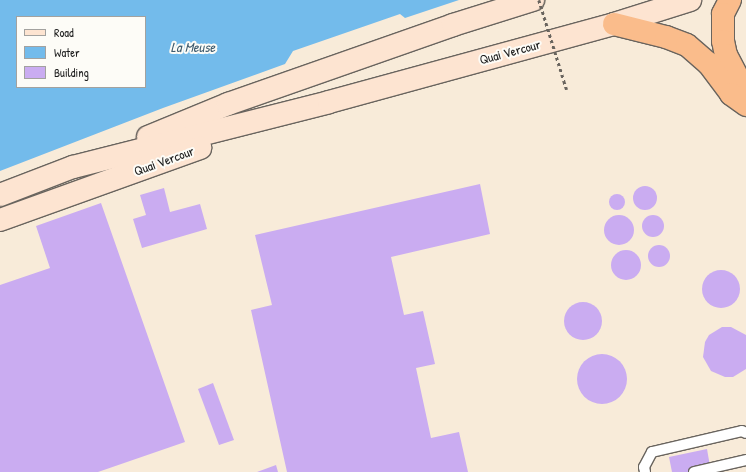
<!DOCTYPE html>
<html>
<head>
<meta charset="utf-8">
<style>
	body { margin:0 }
	#map { position:relative; width:746px; height:472px; overflow:hidden; background:#f8ebd9; font-family:"Patrick Hand",sans-serif }
	div>[style] { position:absolute }
	.water>* { inset:0; background:#73bbeb }
	.building>* { inset:0; background:#caacf1 }
	.round { border-radius:50% }
	.path>* { height:2.5px; margin-top:-1.25px; transform-origin:0; background:repeating-linear-gradient(90deg,#69645e 0 3px,transparent 0 6px) }
	.roads { filter:drop-shadow(1px 0 #69645e) drop-shadow(-1px 0 #69645e) drop-shadow(0 1px #69645e) drop-shadow(0 -1px #69645e) }
	.service>* { height:10px; margin:-5px; padding:0 5px; transform-origin:5px; border-radius:5px; background:#fff }
	.secondary>* { height:22px; margin:-11px; padding:0 11px; transform-origin:11px; border-radius:11px; background:#fde4d1 }
	.trunk>* { height:22px; margin:-11px; padding:0 11px; transform-origin:11px; border-radius:11px; background:#fabc8b }
	.path-bridge>* { height:2.5px; margin-top:-1.25px; transform-origin:0; background:repeating-linear-gradient(90deg,#69645e 0 3px,transparent 0 6px) }
	span { translate:-50% -50%; white-space:nowrap; text-align:center; line-height:1.15; -webkit-text-stroke:4px #fdfcf7; paint-order:stroke }
	.street-label { font-size:13px; color:#1c1c1c }
	.water-label { font-size:14px; color:#3f5c6f; font-style:italic }
	.legend { position:absolute; left:16px; top:16px; width:130px; height:72px; box-sizing:border-box; background:#fdfcf7; border:1px solid #a3a29f; margin:0; padding:5px 7px; list-style:none; font-size:12px; color:#1c1c1c }
	.legend li { display:flex; align-items:center; gap:8px; height:20px }
	.legend b { width:20px; border:1px solid #a3a29f }
</style>
</head>
<body>
<div id="map">
	<div class="water">
		<i style="clip-path:polygon(evenodd,0 0,459px 0,405px 18px,400px 14px,293px 51px,285px 64px,163px 108px,0 171px,0 0,17px 17px,145px 17px,145px 87px,17px 87px,17px 17px)"></i>
	</div>
	<div class="building">
		<i style="clip-path:polygon(480px 184px,490px 234px,391px 257px,404px 315px,423px 311px,435px 364px,416px 368px,431px 438px,459px 432px,468px 472px,287px 472px,251px 310px,272px 305px,255px 235px)"></i>
		<i class="round" style="left:633px;top:186px;width:24px;height:24px"></i>
		<i style="clip-path:polygon(164px 188px,170px 212px,200px 204px,207px 229px,142px 248px,133px 219px,146px 215px,140px 195px)"></i>
		<i class="round" style="left:609px;top:194px;width:16px;height:16px"></i>
		<i style="clip-path:polygon(101px 203px,185px 442px,98px 472px,0 472px,0 285px,50px 268px,36px 226px)"></i>
		<i class="round" style="left:642px;top:215px;width:22px;height:22px"></i>
		<i class="round" style="left:604px;top:215px;width:30px;height:30px"></i>
		<i class="round" style="left:648px;top:245px;width:22px;height:22px"></i>
		<i class="round" style="left:611px;top:250px;width:30px;height:30px"></i>
		<i class="round" style="left:702px;top:270px;width:38px;height:38px"></i>
		<i class="round" style="left:564px;top:302px;width:38px;height:38px"></i>
		<i style="clip-path:polygon(722px 327px,731px 327px,746px 335px,746px 369px,733px 377px,725px 377px,711px 371px,703px 357px,705px 342px,709px 335px)"></i>
		<i class="round" style="left:577px;top:354px;width:50px;height:50px"></i>
		<i style="clip-path:polygon(213px 383px,234px 440px,219px 445px,198px 389px)"></i>
		<i style="clip-path:polygon(707px 449px,711px 472px,672px 472px,669px 457px)"></i>
		<i style="clip-path:polygon(276px 465px,278px 472px,257px 472px)"></i>
	</div>
	<div class="path">
		<i style="left:564px;top:81px;width:9px;rotate:72deg"></i>
	</div>
	<div class="roads">
		<div class="service">
			<i style="left:645px;top:472px;width:5px;rotate:-101deg"></i>
			<i style="left:644px;top:467px;width:17px;rotate:-62deg"></i>
			<i style="left:652px;top:452px;width:92px;rotate:-13.1deg"></i>
			<i style="left:742px;top:431px;width:4px;rotate:27deg"></i>
			<i style="left:694px;top:472px;width:53px;rotate:-13deg"></i>
		</div>
		<div class="secondary">
			<i style="left:148px;top:137px;width:87px;rotate:-22.4deg"></i>
			<i style="left:228px;top:104px;width:238px;rotate:-19.3deg"></i>
			<i style="left:453px;top:25px;width:84px;rotate:-17.4deg"></i>
			<i style="left:0;top:195px;width:78px;rotate:-21deg"></i>
			<i style="left:73px;top:167px;width:264px;rotate:-14.2deg"></i>
			<i style="left:329px;top:102px;width:295px;rotate:-15.3deg"></i>
			<i style="left:614px;top:24px;width:80px;rotate:-17.5deg"></i>
			<i style="left:0;top:220px;width:213px;rotate:-19.8deg"></i>
		</div>
		<div class="trunk">
			<i style="left:730px;top:0;width:16px;rotate:117deg"></i>
			<i style="left:723px;top:14px;width:27px;rotate:90deg"></i>
			<i style="left:723px;top:41px;width:14px;rotate:78deg"></i>
			<i style="left:726px;top:55px;width:43px;rotate:62.2deg"></i>
			<i style="left:614px;top:24px;width:54px;rotate:14deg"></i>
			<i style="left:666px;top:37px;width:22px;rotate:21deg"></i>
			<i style="left:687px;top:45px;width:28px;rotate:41deg"></i>
			<i style="left:708px;top:63px;width:39px;rotate:53deg"></i>
			<i style="left:731px;top:94px;width:19px;rotate:36deg"></i>
		</div>
	</div>
	<div class="path-bridge">
		<i style="left:539px;top:0;width:85px;rotate:72.8deg"></i>
	</div>
	<div class="street-label">
		<span style="left:510px;top:52px;rotate:-15deg">Quai Vercour</span>
		<span style="left:164px;top:161px;rotate:-20deg">Quai Vercour</span>
	</div>
	<div class="water-label">
		<span style="left:193px;top:47px">La Meuse</span>
	</div>
	<ul class="legend">
	<li><b style="height:5px;background:#fde4d1"></b>Road</li>
	<li><b style="height:11px;background:#73bbeb"></b>Water</li>
	<li><b style="height:11px;background:#caacf1"></b>Building</li>
	</ul>
</div>
</body>
</html>
